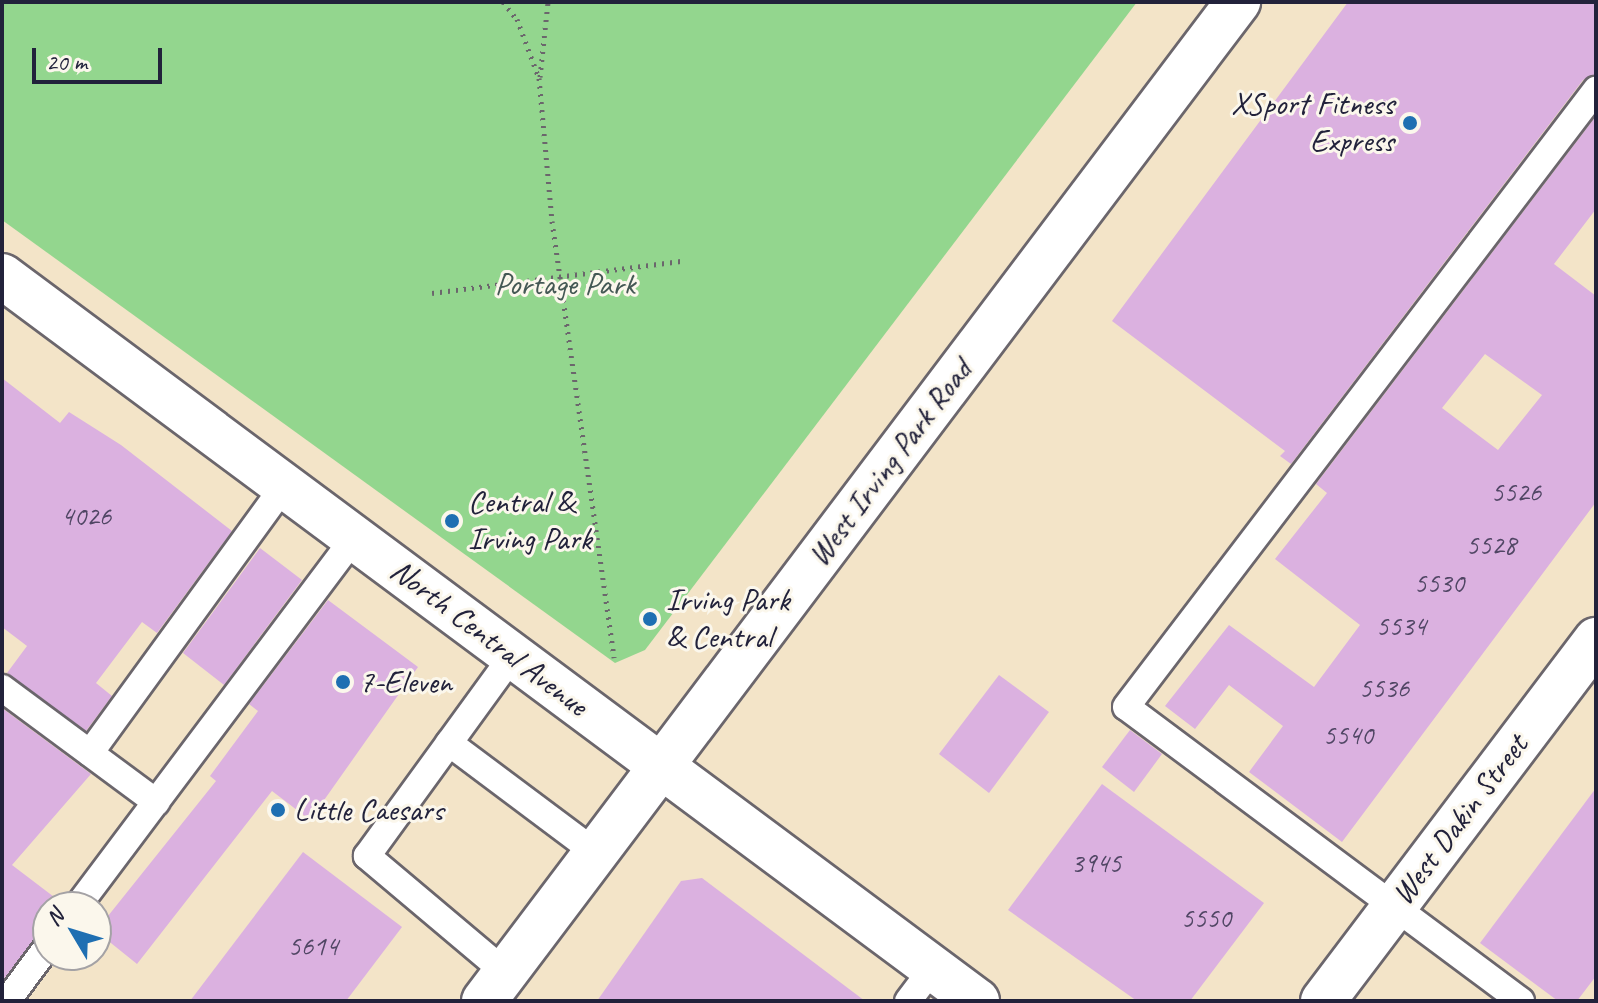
<!DOCTYPE html>
<html>
<head>
<meta charset="utf-8">
<style>
	body { margin:0 }
	#map { position:relative; width:1598px; height:1003px; overflow:hidden; background:#f3e4c8; font-family:Caveat,sans-serif }
	div>[style] { position:absolute }
	.green>* { inset:0; background:#93d68e }
	.building>* { inset:0; background:#dbb1e0 }
	.path>* { height:5px; margin-top:-2.5px; transform-origin:0; background:repeating-linear-gradient(90deg,#6b666c 0 2px,transparent 0 8px) }
	.roads { filter:drop-shadow(2px 0 #6b666c) drop-shadow(-2px 0 #6b666c) drop-shadow(0 2px #6b666c) drop-shadow(0 -2px #6b666c) }
	.lane>* { height:26px; margin:-13px; padding:0 13px; transform-origin:13px; border-radius:13px; background:#fff }
	.street>* { height:44px; margin:-22px; padding:0 22px; transform-origin:22px; border-radius:22px; background:#fff }
	.secondary>* { height:44px; margin:-22px; padding:0 22px; transform-origin:22px; border-radius:22px; background:#fff }
	.primary>* { height:44px; margin:-22px; padding:0 22px; transform-origin:22px; border-radius:22px; background:#fff }
	.dots>* { width:22px; height:22px; translate:-50% -50%; box-sizing:border-box; border:4px solid #fbf7ec; border-radius:50% }
	span { translate:-50% -50%; white-space:nowrap; text-align:center; line-height:1.15; -webkit-text-stroke:6px #fbf7ec; paint-order:stroke }
	.number-label { font-size:28px; color:#504664 }
	.number-label span { -webkit-text-stroke-width:0 }
	.poi-label { font-size:32px; color:#22223b }
	.right { translate:-100% -50%; text-align:right }
	.left { translate:0 -50%; text-align:left }
	.park-label { font-size:32px; color:#445854 }
	.street-label { font-size:32px; color:#22223b }
	.frame { position:absolute; inset:0; border:4px solid #22223b; pointer-events:none }
	.north { position:absolute; left:32px; top:891px; width:80px; height:80px; box-sizing:border-box; background:#fbf7ec; border:2px solid #a4a2a5; border-radius:50%; rotate:308deg; font-size:22px; font-weight:700; line-height:32px; text-align:center; color:#22223b }
	.north::after { content:''; display:block; margin:auto; width:28px; height:36px; background:#1f6fb2; clip-path:polygon(50% 0,100% 100%,50% 72%,0 100%) }
	.scale { position:absolute; left:32px; top:48px; width:130px; height:36px; box-sizing:border-box; border:4px solid #22223b; border-top:0; padding-left:10px; font-size:24px; line-height:28px; white-space:nowrap; color:#22223b; -webkit-text-stroke:6px #fbf7ec; paint-order:stroke }
</style>
</head>
<body>
<div id="map">
	<div class="green">
		<i style="clip-path:polygon(2px 2px,1137px 2px,645px 650px,615px 663px,2px 220px)"></i>
	</div>
	<div class="building">
		<i style="clip-path:polygon(1348px 2px,1596px 2px,1596px 74px,1583px 80px,1291px 464px,1280px 456px,1285px 451px,1112px 321px)"></i>
		<i style="clip-path:polygon(evenodd,1596px 116px,1596px 209px,1554px 264px,1596px 296px,1596px 502px,1342px 842px,1249px 772px,1283px 726px,1229px 685px,1195px 729px,1165px 706px,1229px 625px,1314px 687px,1360px 625px,1275px 559px,1327px 493px,1316px 484px,1596px 116px,1485px 354px,1542px 395px,1498px 450px,1442px 408px,1485px 354px)"></i>
		<i style="clip-path:polygon(2px 378px,60px 423px,69px 412px,121px 445px,232px 531px,157px 633px,142px 622px,96px 683px,112px 696px,86px 731px,7px 673px,27px 646px,2px 627px)"></i>
		<i style="clip-path:polygon(260px 548px,302px 580px,224px 685px,183px 653px)"></i>
		<i style="clip-path:polygon(328px 600px,418px 667px,310px 820px,272px 791px,137px 964px,96px 931px,216px 781px,210px 776px,258px 711px,249px 704px)"></i>
		<i style="clip-path:polygon(999px 675px,1049px 712px,989px 793px,939px 754px)"></i>
		<i style="clip-path:polygon(2px 708px,91px 774px,12px 865px,62px 903px,48px 907px,48px 925px,2px 981px)"></i>
		<i style="clip-path:polygon(1130px 730px,1162px 754px,1134px 792px,1102px 767px)"></i>
		<i style="clip-path:polygon(1102px 784px,1264px 903px,1190px 1001px,1137px 1001px,1008px 910px)"></i>
		<i style="clip-path:polygon(1596px 788px,1596px 976px,1577px 1001px,1558px 1001px,1480px 943px)"></i>
		<i style="clip-path:polygon(303px 852px,402px 927px,346px 1001px,190px 1001px)"></i>
		<i style="clip-path:polygon(702px 878px,865px 1001px,597px 1001px,681px 881px)"></i>
	</div>
	<div class="path">
		<i style="left:503px;top:2px;width:22px;rotate:51deg"></i>
		<i style="left:517px;top:19px;width:63px;rotate:69.6deg"></i>
		<i style="left:539px;top:78px;width:144px;rotate:84.8deg"></i>
		<i style="left:552px;top:221px;width:441px;rotate:81.9deg"></i>
		<i style="left:540px;top:77px;width:75px;rotate:-83.9deg"></i>
		<i style="left:432px;top:293px;width:253px;rotate:-7.3deg"></i>
	</div>
	<div class="roads">
		<div class="lane">
			<i style="left:2px;top:688px;width:192px;rotate:36.5deg"></i>
			<i style="left:449px;top:743px;width:184px;rotate:36.8deg"></i>
			<i style="left:90px;top:753px;width:330px;rotate:-54deg"></i>
			<i style="left:77px;top:907px;width:463px;rotate:-53.1deg"></i>
			<i style="left:506px;top:973px;width:182px;rotate:-139.9deg"></i>
			<i style="left:367px;top:856px;width:248px;rotate:-54deg"></i>
			<i style="left:7px;top:1001px;width:69px;rotate:-53.3deg"></i>
			<i style="left:908px;top:1001px;width:41px;rotate:-52.9deg"></i>
			<i style="left:1521px;top:1001px;width:492px;rotate:-143.3deg"></i>
			<i style="left:1126px;top:707px;width:776px;rotate:-52.7deg"></i>
		</div>
		<div class="street">
			<i style="left:1323px;top:1001px;width:453px;rotate:-52.9deg"></i>
		</div>
		<div class="secondary">
			<i style="left:2px;top:276px;width:1215px;rotate:36.63deg"></i>
		</div>
		<div class="primary">
			<i style="left:484px;top:1001px;width:1252px;rotate:-52.96deg"></i>
		</div>
	</div>
	<div class="dots">
		<i style="left:1410px;top:123px;background:#1f6fb2"></i>
		<i style="left:452px;top:521px;background:#1f6fb2"></i>
		<i style="left:650px;top:619px;background:#1f6fb2"></i>
		<i style="left:343px;top:682px;background:#1f6fb2"></i>
		<i style="left:278px;top:810px;background:#1f6fb2"></i>
	</div>
	<div class="number-label">
		<span style="left:1516px;top:492px">5526</span>
		<span style="left:86px;top:516px">4026</span>
		<span style="left:1491px;top:545px">5528</span>
		<span style="left:1439px;top:583px">5530</span>
		<span style="left:1401px;top:626px">5534</span>
		<span style="left:1384px;top:688px">5536</span>
		<span style="left:1348px;top:735px">5540</span>
		<span style="left:1096px;top:863px">3945</span>
		<span style="left:1206px;top:918px">5550</span>
		<span style="left:313px;top:946px">5614</span>
	</div>
	<div class="poi-label">
		<span class="right" style="left:1394px;top:123px">XSport Fitness<br>Express</span>
		<span class="left" style="left:468px;top:521px">Central &amp;<br>Irving Park</span>
		<span class="left" style="left:666px;top:619px">Irving Park<br>&amp; Central</span>
		<span class="left" style="left:359px;top:682px">7-Eleven</span>
		<span class="left" style="left:294px;top:810px">Little Caesars</span>
	</div>
	<div class="park-label">
		<span style="left:565px;top:284px">Portage Park</span>
	</div>
	<div class="street-label">
		<span style="left:890px;top:463px;rotate:-53deg">West Irving Park Road</span>
		<span style="left:489px;top:638px;rotate:37deg">North Central Avenue</span>
		<span style="left:1460px;top:820px;rotate:-53deg">West Dakin Street</span>
	</div>
	<div class="frame"></div>
	<div class="north">N</div>
	<div class="scale">20 m</div>
</div>
</body>
</html>
